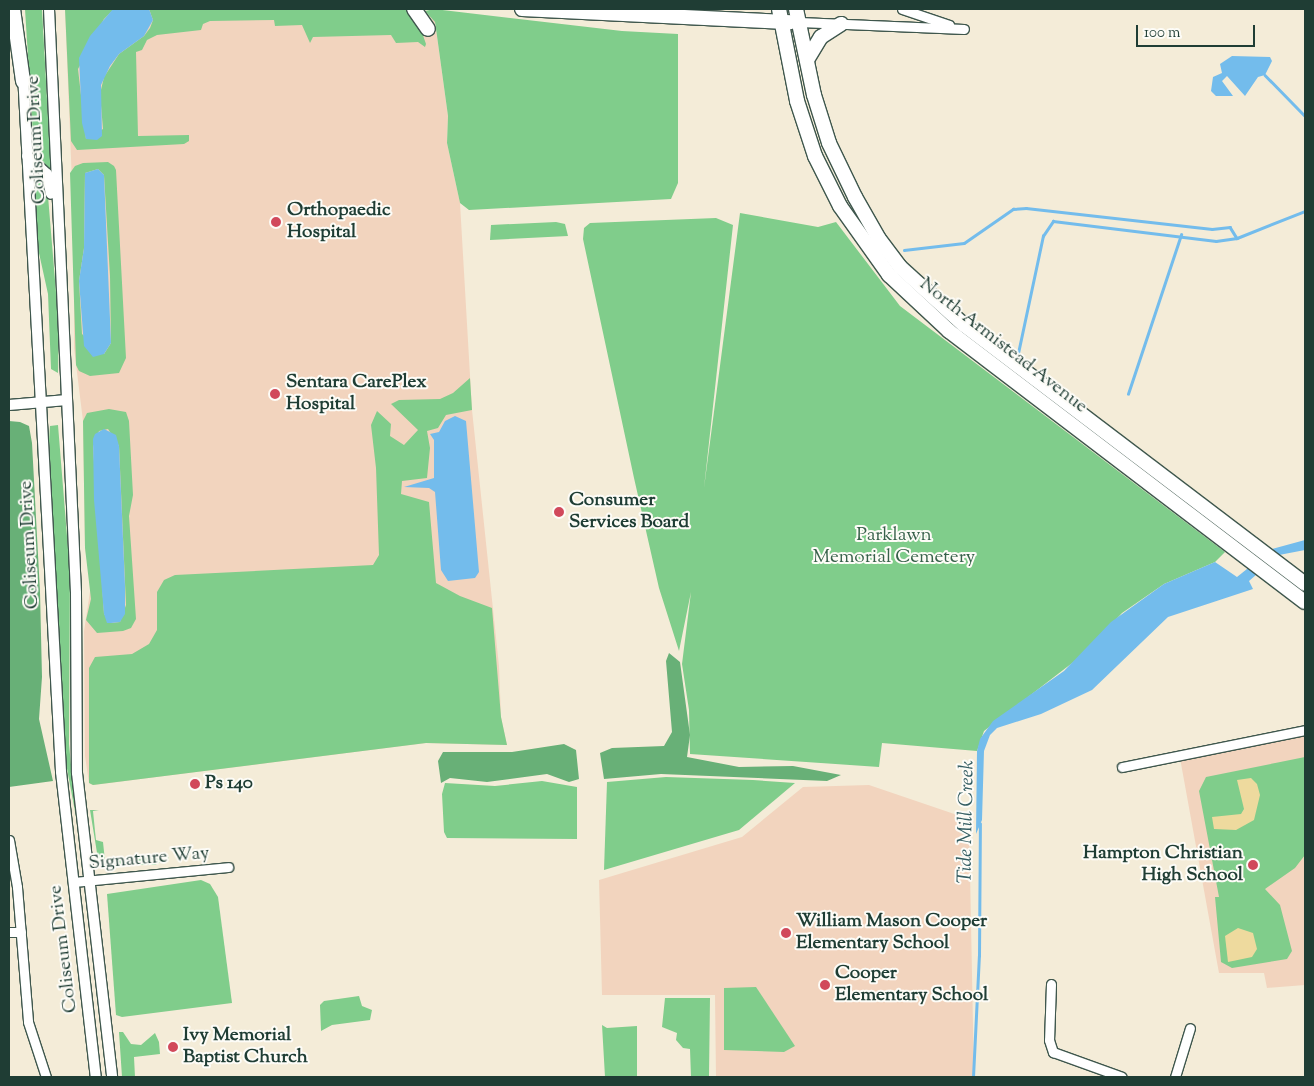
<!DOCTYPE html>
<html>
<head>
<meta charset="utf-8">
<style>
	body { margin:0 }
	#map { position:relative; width:1314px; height:1086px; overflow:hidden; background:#f4ecd8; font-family:"Sorts Mill Goudy",serif }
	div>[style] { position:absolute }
	.built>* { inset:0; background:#f2d4be }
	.green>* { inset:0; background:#80cd8b }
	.forest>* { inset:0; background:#68b077 }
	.sand>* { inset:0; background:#eeda9e }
	.water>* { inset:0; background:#73bcec }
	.stream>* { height:2.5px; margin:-1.25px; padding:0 1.25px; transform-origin:1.25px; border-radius:1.25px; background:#73bcec }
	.roads { filter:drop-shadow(1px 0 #3f574d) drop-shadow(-1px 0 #3f574d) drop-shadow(0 1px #3f574d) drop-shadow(0 -1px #3f574d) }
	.minor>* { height:9px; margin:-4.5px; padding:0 4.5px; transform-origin:4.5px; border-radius:4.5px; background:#fff }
	.tertiary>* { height:10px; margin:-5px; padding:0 5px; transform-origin:5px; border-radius:5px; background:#fff }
	.primary>* { height:14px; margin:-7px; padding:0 7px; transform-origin:7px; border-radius:7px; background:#fff }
	.dots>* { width:14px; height:14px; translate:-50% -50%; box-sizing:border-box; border:2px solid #fdfcf7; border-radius:50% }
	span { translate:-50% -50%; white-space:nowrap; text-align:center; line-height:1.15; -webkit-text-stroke:4px #fdfcf7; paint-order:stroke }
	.street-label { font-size:19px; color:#1f3d34 }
	.poi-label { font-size:19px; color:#1f3d34; font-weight:700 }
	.left { translate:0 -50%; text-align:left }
	.right { translate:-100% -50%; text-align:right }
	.park-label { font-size:19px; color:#37614a }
	.water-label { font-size:20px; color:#345d62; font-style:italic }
	.frame { position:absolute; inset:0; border:10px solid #1f3d34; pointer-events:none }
	.scale { position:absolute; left:1136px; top:25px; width:119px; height:22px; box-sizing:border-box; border:2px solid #1f3d34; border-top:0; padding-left:6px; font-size:15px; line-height:18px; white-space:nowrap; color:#1f3d34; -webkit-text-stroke:4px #fdfcf7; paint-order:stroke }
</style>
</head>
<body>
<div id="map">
	<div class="built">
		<i style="clip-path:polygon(65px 9px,415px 9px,425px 11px,435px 22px,448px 116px,447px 143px,460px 203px,472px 410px,499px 666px,501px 717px,507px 745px,426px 743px,93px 785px,89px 783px,85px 756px,84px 631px,91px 585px,85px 548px,83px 421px,74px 348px,74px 233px)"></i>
		<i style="clip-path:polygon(1305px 735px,1305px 985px,1267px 988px,1264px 973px,1219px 973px,1180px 758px)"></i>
		<i style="clip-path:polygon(869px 785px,969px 819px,974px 1077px,716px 1077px,715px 995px,602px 995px,599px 880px,742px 837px,803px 787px)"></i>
	</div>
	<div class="green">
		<i style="clip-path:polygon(25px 9px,42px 9px,51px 171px,34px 151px)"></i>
		<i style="clip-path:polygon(65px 9px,114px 9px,104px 19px,78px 69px,86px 139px,103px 129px,100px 94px,104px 77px,119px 54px,144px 36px,150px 28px,153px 20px,149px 9px,406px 9px,417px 18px,426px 44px,425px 47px,418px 42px,396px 43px,391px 35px,313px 37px,310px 43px,302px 25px,275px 26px,274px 20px,210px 21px,203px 24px,201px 30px,157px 35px,147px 40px,142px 50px,136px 52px,138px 136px,189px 135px,189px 141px,184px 144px,77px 150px,71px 141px)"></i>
		<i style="clip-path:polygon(434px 9px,622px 31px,678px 34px,678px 183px,671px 199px,469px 210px,460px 203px,447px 143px,448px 116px,437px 36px,435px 22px,425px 11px)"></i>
		<i style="clip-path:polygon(evenodd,108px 162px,114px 166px,116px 170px,126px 358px,119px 373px,90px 376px,79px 371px,76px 365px,70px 173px,75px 166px,83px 163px,108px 162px,98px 169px,104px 175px,110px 276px,111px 343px,104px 354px,82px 334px,79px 281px,84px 248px,85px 173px,98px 169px)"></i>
		<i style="clip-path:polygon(37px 171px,47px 184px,59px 328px,58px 373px,51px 369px,48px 294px,37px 244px,33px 175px)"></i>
		<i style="clip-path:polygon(740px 213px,818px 227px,836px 222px,900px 306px,1225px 552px,1215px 562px,1164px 584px,1122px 613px,1080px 657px,984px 731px,977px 751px,882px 743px,879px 767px,690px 754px,689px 710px,682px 664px,691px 592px,679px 651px,659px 588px,634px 478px,583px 239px,584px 228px,590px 223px,716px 218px,733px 225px,704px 488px)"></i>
		<i style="clip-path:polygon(556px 222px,565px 224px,568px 236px,490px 240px,491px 225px)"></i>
		<i style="clip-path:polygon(470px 378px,472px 410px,446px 415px,438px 428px,427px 431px,430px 448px,427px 478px,402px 481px,401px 494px,429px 502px,436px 583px,460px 596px,492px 608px,501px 717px,507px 745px,426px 743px,93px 785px,89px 783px,89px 668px,95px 657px,132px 654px,149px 644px,157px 630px,157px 592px,164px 580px,175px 575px,373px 565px,379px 555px,376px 468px,371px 425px,377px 411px,391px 424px,390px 436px,404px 445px,418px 430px,391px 404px,399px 400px,440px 399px,453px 393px)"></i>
		<i style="clip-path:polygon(evenodd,109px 409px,126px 412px,129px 421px,133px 495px,129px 516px,136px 619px,131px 628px,123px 631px,97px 633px,86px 620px,91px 599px,85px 548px,83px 421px,87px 413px,109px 409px,108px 429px,119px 446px,126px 605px,120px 622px,111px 623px,104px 614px,93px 447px,99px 431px,108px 429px)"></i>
		<i style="clip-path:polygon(58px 425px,70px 573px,69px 744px,76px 817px,65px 758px,49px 440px,50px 426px)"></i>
		<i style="clip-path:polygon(1305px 757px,1305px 855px,1295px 868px,1265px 889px,1280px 905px,1292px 951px,1287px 959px,1232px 968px,1221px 962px,1215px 897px,1219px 897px,1199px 791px,1206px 777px)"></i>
		<i style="clip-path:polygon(666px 777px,753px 780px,795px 783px,739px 830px,604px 870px,607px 782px)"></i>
		<i style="clip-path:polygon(542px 781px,577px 787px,577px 839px,447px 838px,444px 832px,442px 794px,445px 783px,495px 786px)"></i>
		<i style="clip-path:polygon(90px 810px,99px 810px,93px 811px,95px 831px,96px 840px,103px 842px,105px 861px,165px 855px,169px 858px,155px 865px,99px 865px)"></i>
		<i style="clip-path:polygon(201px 880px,210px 884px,218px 897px,232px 1003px,122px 1017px,116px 1015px,107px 894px)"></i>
		<i style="clip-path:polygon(756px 987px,795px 1046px,784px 1052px,724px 1050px,724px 988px)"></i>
		<i style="clip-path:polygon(359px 996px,362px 1006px,372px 1010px,370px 1020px,332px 1025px,321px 1031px,320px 1005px,324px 1001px)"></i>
		<i style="clip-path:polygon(665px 998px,710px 998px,709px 1077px,691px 1077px,690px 1049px,683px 1048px,676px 1040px,677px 1033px,662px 1027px)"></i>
		<i style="clip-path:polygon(602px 1025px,607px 1028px,637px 1026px,637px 1077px,605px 1077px)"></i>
		<i style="clip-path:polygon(119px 1032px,123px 1032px,131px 1044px,141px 1045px,155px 1033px,159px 1042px,160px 1054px,134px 1057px,135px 1077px,122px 1077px)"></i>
	</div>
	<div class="forest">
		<i style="clip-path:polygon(9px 421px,20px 422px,29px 426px,32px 443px,40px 592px,42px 677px,39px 719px,53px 781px,9px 787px)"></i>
		<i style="clip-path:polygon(669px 653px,680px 662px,690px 735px,687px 757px,739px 767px,793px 766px,841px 775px,827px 781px,661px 774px,604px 779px,600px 753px,612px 748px,664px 746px,672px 732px,666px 661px)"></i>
		<i style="clip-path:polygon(564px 744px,576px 750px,579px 779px,569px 782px,547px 774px,487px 782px,450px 778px,441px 783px,438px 761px,443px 752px,512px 752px)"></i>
	</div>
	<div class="sand">
		<i style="clip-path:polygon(1251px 778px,1257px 784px,1260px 795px,1254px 820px,1236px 830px,1214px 829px,1212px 817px,1241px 814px,1244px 809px,1237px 780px)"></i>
		<i style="clip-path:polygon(1238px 928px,1253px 933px,1257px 949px,1252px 957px,1228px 962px,1225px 936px)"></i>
	</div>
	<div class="water">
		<i style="clip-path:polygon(113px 9px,149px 9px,153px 20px,144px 36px,119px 54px,110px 66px,101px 85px,102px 136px,97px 140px,86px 139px,82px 123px,79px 58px,90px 36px)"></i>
		<i style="clip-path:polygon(1232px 56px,1270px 57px,1272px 61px,1265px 75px,1258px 77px,1245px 96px,1227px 76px,1222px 81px,1233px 96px,1216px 96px,1211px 91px,1213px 77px,1222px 73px,1220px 64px)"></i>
		<i style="clip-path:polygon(98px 169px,104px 175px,111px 343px,104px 354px,93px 357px,84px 346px,79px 281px,84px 248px,85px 173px)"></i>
		<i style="clip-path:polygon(455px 416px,466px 421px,479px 572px,475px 578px,448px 581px,441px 570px,435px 492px,429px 488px,404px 487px,434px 478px,434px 440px,430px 434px,439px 432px,445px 421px)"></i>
		<i style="clip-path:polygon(104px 429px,116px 435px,119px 446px,125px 586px,125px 614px,120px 622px,111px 623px,107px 623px,104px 614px,94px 500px,93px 439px,95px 434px)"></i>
		<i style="clip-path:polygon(1305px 540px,1305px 550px,1279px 555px,1249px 581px,1253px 589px,1168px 617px,1092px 690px,1041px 714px,997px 728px,990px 735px,984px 751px,982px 820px,976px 834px,977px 751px,980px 739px,993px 721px,1064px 671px,1111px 622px,1164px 584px,1215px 562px,1237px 577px,1272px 549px)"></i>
	</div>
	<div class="stream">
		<i style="left:1265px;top:75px;width:57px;rotate:45.7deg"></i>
		<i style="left:904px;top:250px;width:60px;rotate:-6.7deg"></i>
		<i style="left:964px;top:243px;width:60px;rotate:-34.8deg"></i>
		<i style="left:1013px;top:209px;width:13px;rotate:-4deg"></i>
		<i style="left:1026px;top:208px;width:187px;rotate:6.4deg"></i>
		<i style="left:1212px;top:229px;width:18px;rotate:-6deg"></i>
		<i style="left:1230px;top:227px;width:13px;rotate:58deg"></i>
		<i style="left:1017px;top:358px;width:125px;rotate:-78deg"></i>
		<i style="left:1043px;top:236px;width:18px;rotate:-56deg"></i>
		<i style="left:1053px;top:221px;width:164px;rotate:7deg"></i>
		<i style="left:1216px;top:241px;width:21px;rotate:-8deg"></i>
		<i style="left:1237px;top:238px;width:73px;rotate:-21.7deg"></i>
		<i style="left:1128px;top:394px;width:168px;rotate:-71.6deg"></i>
		<i style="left:973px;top:1077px;width:121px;rotate:-87.2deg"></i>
		<i style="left:979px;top:956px;width:132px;rotate:-89.6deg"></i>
	</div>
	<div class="roads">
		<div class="minor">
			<i style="left:902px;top:9px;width:50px;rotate:18.8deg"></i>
			<i style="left:799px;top:22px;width:165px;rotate:2.4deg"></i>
			<i style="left:1122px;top:767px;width:187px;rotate:-11.4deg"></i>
			<i style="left:9px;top:840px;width:48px;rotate:80.3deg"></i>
			<i style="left:17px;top:887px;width:135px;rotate:85.3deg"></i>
			<i style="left:28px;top:1022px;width:58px;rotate:71.9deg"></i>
			<i style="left:73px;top:882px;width:156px;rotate:-5.5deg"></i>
			<i style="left:9px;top:932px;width:12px"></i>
			<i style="left:1051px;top:984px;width:56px;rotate:92deg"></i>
			<i style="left:1049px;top:1040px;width:13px;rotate:72deg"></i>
			<i style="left:1053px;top:1052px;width:73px;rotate:19.9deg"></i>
			<i style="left:1175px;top:1077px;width:51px;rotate:-73deg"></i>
		</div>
		<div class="tertiary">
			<i style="left:49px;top:9px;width:585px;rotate:87.35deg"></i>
			<i style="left:76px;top:593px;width:180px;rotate:89.7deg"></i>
			<i style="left:77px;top:773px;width:306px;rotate:83.4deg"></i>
			<i style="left:23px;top:74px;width:699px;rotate:86.88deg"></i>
			<i style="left:61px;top:772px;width:307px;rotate:83.5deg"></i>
			<i style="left:27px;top:156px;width:27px;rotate:42deg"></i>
			<i style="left:47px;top:174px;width:20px;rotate:79deg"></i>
			<i style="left:9px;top:405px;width:58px;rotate:-4.9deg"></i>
		</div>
		<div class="primary">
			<i style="left:13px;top:9px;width:73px;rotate:82.1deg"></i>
			<i style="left:414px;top:9px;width:24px;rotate:55deg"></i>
			<i style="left:522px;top:9px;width:269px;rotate:2.8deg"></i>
			<i style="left:779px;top:9px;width:94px;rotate:78.9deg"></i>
			<i style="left:797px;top:101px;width:58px;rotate:71.9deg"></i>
			<i style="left:815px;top:156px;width:56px;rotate:63.4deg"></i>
			<i style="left:840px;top:206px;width:85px;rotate:54.6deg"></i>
			<i style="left:889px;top:275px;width:82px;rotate:43deg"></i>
			<i style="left:949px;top:331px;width:447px;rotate:37.3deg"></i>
			<i style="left:796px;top:9px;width:88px;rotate:78.2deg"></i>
			<i style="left:814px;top:95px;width:50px;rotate:72.6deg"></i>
			<i style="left:829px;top:143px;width:60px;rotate:64.3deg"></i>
			<i style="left:855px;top:197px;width:48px;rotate:60.3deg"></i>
			<i style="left:879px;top:239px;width:35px;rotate:53deg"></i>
			<i style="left:900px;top:267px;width:86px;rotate:42.2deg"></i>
			<i style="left:964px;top:325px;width:428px;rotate:37.2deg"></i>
			<i style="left:807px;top:60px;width:27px;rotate:-59deg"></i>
			<i style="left:821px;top:37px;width:24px;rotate:-33deg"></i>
		</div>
	</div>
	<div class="dots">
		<i style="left:276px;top:222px;background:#d1495b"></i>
		<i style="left:275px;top:394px;background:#d1495b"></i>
		<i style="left:559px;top:512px;background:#d1495b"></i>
		<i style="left:195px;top:784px;background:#d1495b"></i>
		<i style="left:1253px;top:865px;background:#d1495b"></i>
		<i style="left:786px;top:933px;background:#d1495b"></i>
		<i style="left:825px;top:985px;background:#d1495b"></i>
		<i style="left:173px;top:1047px;background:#d1495b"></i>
	</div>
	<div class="street-label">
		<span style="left:37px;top:140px;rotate:-93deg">Coliseum Drive</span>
		<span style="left:1003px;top:346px;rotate:38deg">North Armistead Avenue</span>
		<span style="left:30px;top:545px;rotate:-93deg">Coliseum Drive</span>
		<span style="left:149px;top:859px;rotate:-5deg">Signature Way</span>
		<span style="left:64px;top:949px;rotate:-97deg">Coliseum Drive</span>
	</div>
	<div class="poi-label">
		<span class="left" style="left:287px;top:222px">Orthopaedic<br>Hospital</span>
		<span class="left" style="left:286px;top:394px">Sentara CarePlex<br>Hospital</span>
		<span class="left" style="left:569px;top:512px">Consumer<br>Services Board</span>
		<span class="left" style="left:205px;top:784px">Ps 140</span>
		<span class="right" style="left:1243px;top:865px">Hampton Christian<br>High School</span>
		<span class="left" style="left:796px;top:933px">William Mason Cooper<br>Elementary School</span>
		<span class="left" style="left:835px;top:985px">Cooper<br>Elementary School</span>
		<span class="left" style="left:183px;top:1047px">Ivy Memorial<br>Baptist Church</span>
	</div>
	<div class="park-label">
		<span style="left:894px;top:547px">Parklawn<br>Memorial Cemetery</span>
	</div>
	<div class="water-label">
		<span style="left:967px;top:822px;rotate:-89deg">Tide Mill Creek</span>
	</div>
	<div class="frame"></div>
	<div class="scale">100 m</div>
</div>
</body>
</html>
